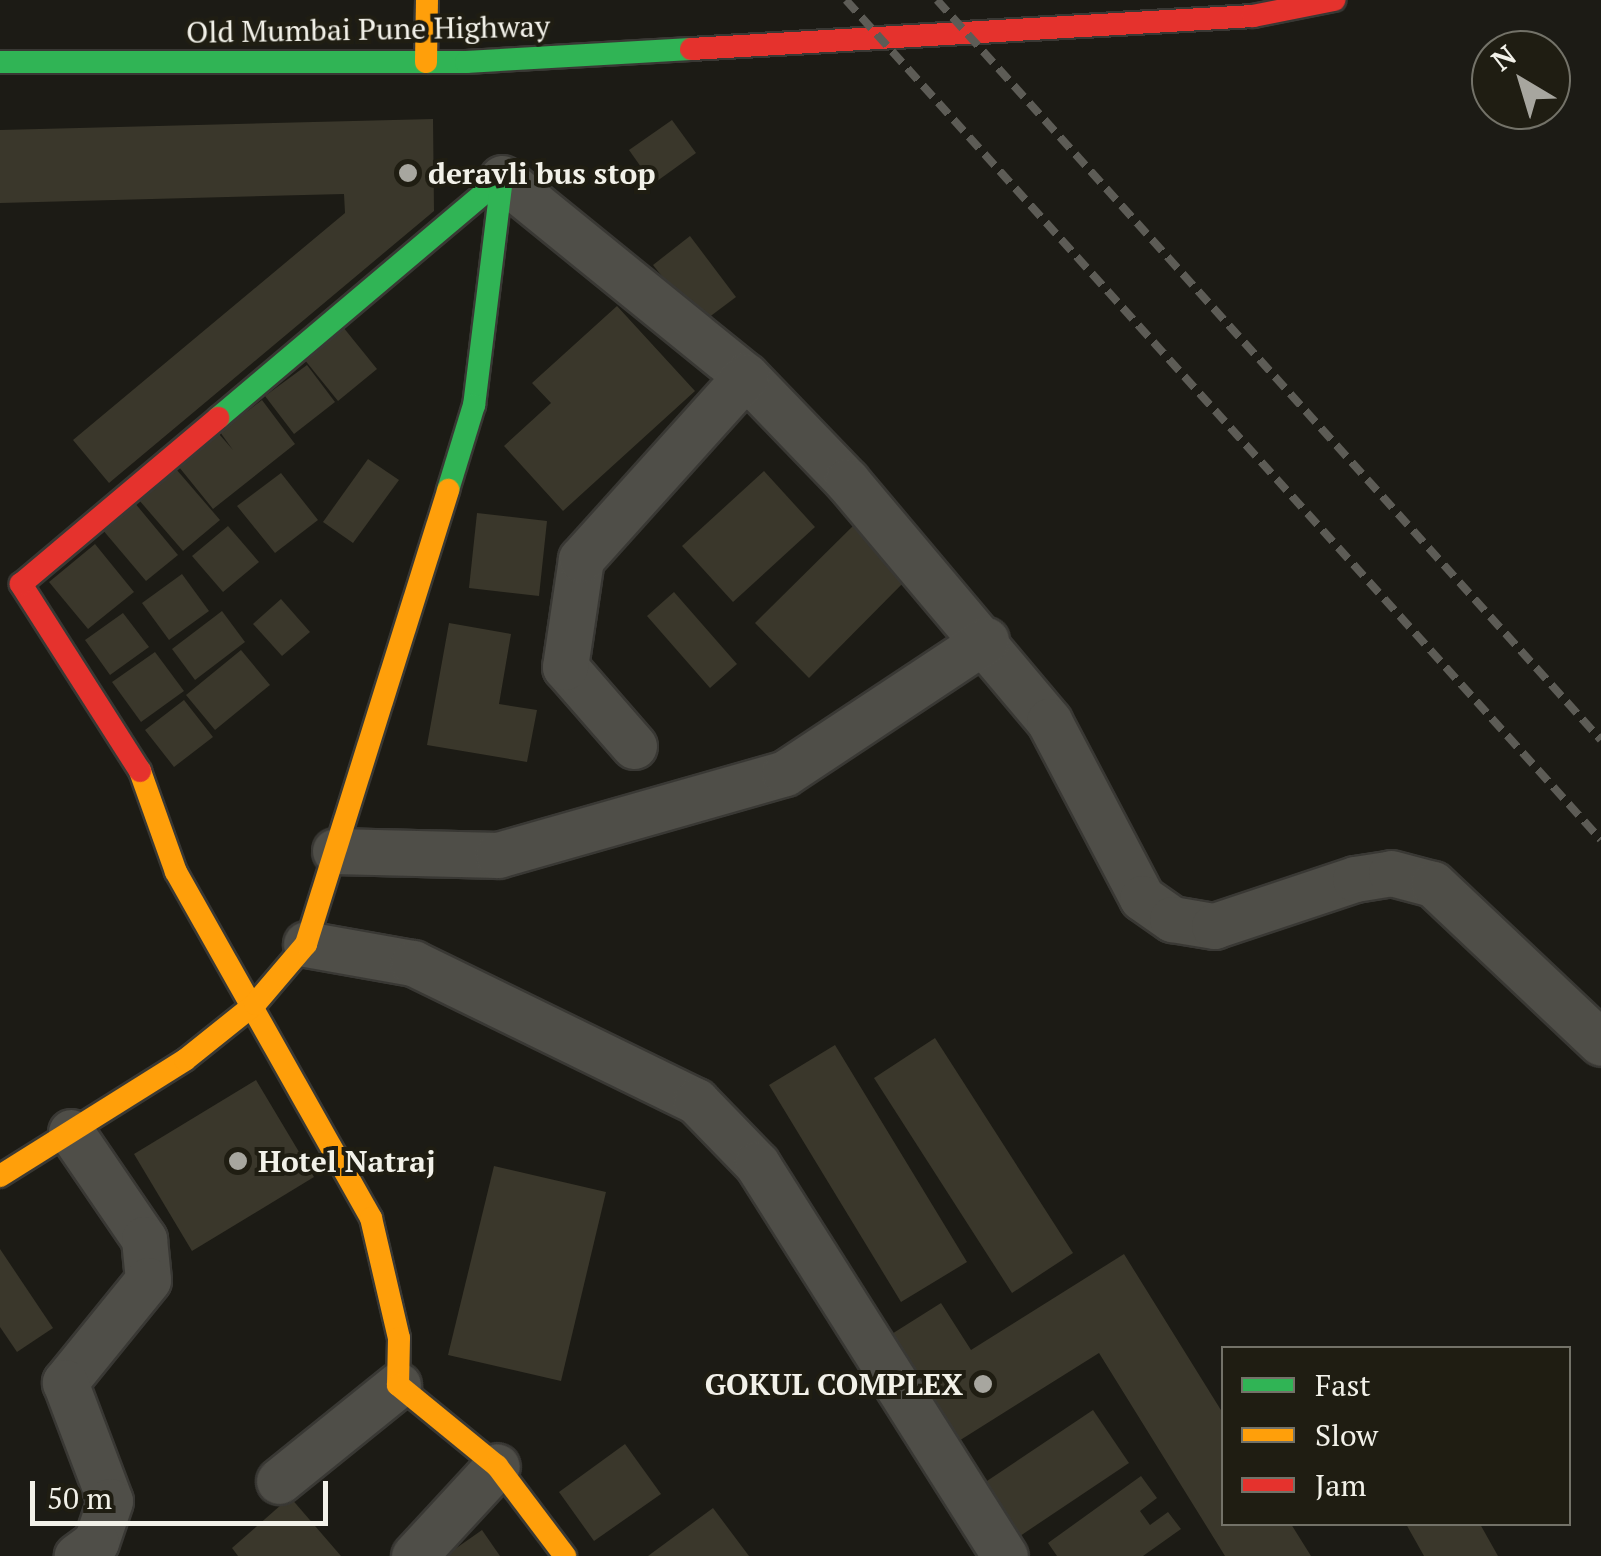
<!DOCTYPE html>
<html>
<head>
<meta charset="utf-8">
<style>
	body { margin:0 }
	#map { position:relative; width:1601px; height:1556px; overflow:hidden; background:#1c1b15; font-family:"PT Serif",serif }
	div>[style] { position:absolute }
	.building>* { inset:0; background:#3a372b }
	.roads { filter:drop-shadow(2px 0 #393834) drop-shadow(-2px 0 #393834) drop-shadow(0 2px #393834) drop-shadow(0 -2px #393834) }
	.street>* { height:45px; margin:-22.5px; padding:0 22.5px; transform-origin:22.5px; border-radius:22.5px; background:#4f4e48 }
	.fast>* { height:22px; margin:-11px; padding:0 11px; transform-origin:11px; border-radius:11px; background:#30b455 }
	.slow>* { height:22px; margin:-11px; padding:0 11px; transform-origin:11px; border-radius:11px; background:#ff9f0a }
	.jam>* { height:22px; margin:-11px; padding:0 11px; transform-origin:11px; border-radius:11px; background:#e5322d }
	.rail>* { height:8px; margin-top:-4px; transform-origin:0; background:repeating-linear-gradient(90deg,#5d5c56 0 15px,transparent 0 23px) }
	.dots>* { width:28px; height:28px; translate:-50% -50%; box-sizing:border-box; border:5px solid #1f1d12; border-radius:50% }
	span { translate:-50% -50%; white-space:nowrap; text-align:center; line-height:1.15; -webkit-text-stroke:8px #1f1d12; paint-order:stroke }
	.street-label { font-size:30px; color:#f2f1e9 }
	.poi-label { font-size:30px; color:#f2f1e9; font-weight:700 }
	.left { translate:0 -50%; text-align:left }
	.right { translate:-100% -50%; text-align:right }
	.legend { position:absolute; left:1221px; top:1346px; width:350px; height:180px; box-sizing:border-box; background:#1f1d12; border:2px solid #737268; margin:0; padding:12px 18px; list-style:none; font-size:30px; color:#f2f1e9 }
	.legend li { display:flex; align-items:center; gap:20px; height:50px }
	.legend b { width:50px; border:2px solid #737268 }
	.north { position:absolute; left:1471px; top:30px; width:100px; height:100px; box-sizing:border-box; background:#1f1d12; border:2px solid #737268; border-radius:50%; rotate:322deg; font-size:28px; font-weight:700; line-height:40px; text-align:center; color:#f2f1e9 }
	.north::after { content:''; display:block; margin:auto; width:35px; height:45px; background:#a7a69f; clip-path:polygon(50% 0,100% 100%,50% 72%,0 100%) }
	.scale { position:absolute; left:30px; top:1481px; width:298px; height:45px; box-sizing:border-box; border:5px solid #f2f1e9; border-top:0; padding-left:12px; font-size:30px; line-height:35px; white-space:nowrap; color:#f2f1e9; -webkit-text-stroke:8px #1f1d12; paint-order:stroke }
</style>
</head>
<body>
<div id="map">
	<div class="building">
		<i style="clip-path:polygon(433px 119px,434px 211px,109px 483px,73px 440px,345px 213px,344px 194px,0 203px,0 130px)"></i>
		<i style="clip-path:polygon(672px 120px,696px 153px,653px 184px,629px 150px)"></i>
		<i style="clip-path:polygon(690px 236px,736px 297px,700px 324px,653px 265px)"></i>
		<i style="clip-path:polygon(617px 306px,695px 391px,563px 511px,504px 446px,551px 403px,532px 383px)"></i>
		<i style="clip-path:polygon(343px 327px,377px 369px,338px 401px,304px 359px)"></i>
		<i style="clip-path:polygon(307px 365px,335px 402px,294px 434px,265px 396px)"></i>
		<i style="clip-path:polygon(262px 400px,295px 444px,213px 509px,179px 467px,219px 434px,233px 450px,220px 432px)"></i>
		<i style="clip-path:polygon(368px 459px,399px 480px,353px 543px,323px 522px)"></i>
		<i style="clip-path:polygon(176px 469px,220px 520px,183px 551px,139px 500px)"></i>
		<i style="clip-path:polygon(764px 471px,815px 527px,733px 602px,682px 546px)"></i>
		<i style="clip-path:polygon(281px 473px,318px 520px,275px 553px,237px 506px)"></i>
		<i style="clip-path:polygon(134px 502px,178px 555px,146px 581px,102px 529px)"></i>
		<i style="clip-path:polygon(477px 513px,547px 521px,539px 596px,469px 588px)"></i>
		<i style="clip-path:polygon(860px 519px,914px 572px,809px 678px,755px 623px)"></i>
		<i style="clip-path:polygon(228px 526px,259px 562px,223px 592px,192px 556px)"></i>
		<i style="clip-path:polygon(95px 544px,134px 592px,88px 629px,49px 582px)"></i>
		<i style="clip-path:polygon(182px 574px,209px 611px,169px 640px,142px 603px)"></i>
		<i style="clip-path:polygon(674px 592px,737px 664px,710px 688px,647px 616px)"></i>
		<i style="clip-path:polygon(281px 599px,310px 632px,282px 656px,253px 624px)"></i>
		<i style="clip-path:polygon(222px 611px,245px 642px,195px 680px,172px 649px)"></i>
		<i style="clip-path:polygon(123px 613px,149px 647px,110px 675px,85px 640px)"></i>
		<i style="clip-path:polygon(449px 623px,511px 634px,499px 704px,537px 710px,527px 762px,427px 745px)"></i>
		<i style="clip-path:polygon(241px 650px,270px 685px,215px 730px,186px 695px)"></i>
		<i style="clip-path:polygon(155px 652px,184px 691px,141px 722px,112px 682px)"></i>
		<i style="clip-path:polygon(184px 700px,213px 737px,174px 767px,145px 730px)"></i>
		<i style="clip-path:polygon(935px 1038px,1073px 1253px,1012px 1293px,874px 1078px)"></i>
		<i style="clip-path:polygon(835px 1045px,967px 1262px,901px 1302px,769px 1085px)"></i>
		<i style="clip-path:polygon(256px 1080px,314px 1177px,192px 1251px,134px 1154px)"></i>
		<i style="clip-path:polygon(494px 1166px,606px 1192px,561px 1381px,448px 1355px)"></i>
		<i style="clip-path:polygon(0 1249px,53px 1328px,17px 1352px,0 1327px)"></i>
		<i style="clip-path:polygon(1124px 1254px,1224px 1415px,1224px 1524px,1291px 1524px,1311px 1556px,1225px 1556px,1099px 1353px,954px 1444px,887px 1337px,941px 1303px,971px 1350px)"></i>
		<i style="clip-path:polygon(1093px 1410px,1129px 1463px,1014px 1540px,978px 1487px)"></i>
		<i style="clip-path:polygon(625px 1444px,661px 1494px,594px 1541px,559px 1492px)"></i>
		<i style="clip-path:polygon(1141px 1476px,1157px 1498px,1140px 1511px,1150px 1525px,1168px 1512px,1181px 1529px,1143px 1556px,1057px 1556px,1048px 1543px)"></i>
		<i style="clip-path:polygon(290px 1497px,341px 1556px,238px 1556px,232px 1548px)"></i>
		<i style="clip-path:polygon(713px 1508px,749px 1556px,648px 1556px)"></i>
		<i style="clip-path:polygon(1406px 1524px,1480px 1524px,1498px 1556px,1424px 1556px)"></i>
		<i style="clip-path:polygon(482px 1530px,500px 1556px,445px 1556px)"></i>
	</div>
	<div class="roads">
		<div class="street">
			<i style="left:502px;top:178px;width:314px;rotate:39.1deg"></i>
			<i style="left:746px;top:376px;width:146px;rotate:46.1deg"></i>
			<i style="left:847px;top:481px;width:314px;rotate:49.9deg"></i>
			<i style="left:1049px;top:721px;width:200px;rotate:62.3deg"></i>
			<i style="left:1142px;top:898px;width:37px;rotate:35deg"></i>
			<i style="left:1172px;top:919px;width:43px;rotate:9.5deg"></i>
			<i style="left:1214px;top:926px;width:149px;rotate:-18.4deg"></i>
			<i style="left:1355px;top:879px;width:36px;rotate:-9deg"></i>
			<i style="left:1391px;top:873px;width:43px;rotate:14.7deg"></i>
			<i style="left:1433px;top:884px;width:231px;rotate:43.4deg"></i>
			<i style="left:634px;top:746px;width:105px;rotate:-131.1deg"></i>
			<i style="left:565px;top:667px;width:109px;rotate:-81.6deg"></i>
			<i style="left:581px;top:559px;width:246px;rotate:-48deg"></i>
			<i style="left:335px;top:851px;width:163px;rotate:1.4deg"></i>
			<i style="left:498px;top:855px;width:298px;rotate:-15.9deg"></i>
			<i style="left:785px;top:773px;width:241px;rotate:-33.5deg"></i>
			<i style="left:306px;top:944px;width:109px;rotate:10.1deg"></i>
			<i style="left:413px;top:963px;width:315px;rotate:26deg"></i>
			<i style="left:696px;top:1101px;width:88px;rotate:45.9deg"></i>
			<i style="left:757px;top:1164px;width:464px;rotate:57.7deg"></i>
			<i style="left:71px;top:1132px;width:130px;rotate:55.7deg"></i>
			<i style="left:144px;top:1239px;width:41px;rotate:84.4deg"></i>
			<i style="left:148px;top:1280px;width:132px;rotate:129.1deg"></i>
			<i style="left:65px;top:1382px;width:127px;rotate:69.3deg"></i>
			<i style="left:110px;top:1501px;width:43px;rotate:108.9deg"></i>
			<i style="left:96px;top:1542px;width:24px;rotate:144deg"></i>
			<i style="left:279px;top:1481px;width:153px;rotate:-38.9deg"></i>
			<i style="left:414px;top:1556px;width:122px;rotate:-47.3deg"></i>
		</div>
		<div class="fast">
			<i style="left:0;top:62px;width:466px"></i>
			<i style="left:466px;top:62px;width:225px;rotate:-3.3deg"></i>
			<i style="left:218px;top:418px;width:372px;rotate:-40.2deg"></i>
			<i style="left:502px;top:178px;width:229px;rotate:97deg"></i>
			<i style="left:474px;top:405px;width:89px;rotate:107deg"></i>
		</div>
		<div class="slow">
			<i style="left:426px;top:62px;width:62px;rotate:-89.1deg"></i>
			<i style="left:140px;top:771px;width:107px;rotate:70.4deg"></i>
			<i style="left:176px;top:872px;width:397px;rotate:60.6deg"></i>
			<i style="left:371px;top:1218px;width:123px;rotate:76.9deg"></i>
			<i style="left:399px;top:1338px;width:47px;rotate:91.2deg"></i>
			<i style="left:398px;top:1385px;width:128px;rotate:39.3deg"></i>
			<i style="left:497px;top:1466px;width:113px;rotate:52.9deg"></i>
			<i style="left:0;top:1176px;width:218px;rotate:-32.1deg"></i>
			<i style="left:185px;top:1060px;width:90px;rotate:-38.7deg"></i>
			<i style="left:255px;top:1004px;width:79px;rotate:-49.6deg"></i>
			<i style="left:306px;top:944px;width:476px;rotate:-72.6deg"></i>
		</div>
		<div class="jam">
			<i style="left:691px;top:49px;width:563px;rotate:-3.36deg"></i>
			<i style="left:1253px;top:16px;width:83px;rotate:-11.2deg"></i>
			<i style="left:140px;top:771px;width:222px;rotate:-122.5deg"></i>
			<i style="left:21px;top:584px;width:258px;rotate:-40.1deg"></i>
		</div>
	</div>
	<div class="rail">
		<i style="left:846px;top:0;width:1129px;rotate:48.05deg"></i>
		<i style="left:937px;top:0;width:994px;rotate:48.1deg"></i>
	</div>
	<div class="dots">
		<i style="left:408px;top:173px;background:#a7a69f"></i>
		<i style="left:238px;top:1161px;background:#a7a69f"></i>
		<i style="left:983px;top:1384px;background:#a7a69f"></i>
	</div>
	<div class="street-label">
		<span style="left:368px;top:29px;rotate:-1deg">Old Mumbai Pune Highway</span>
	</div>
	<div class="poi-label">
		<span class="left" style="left:428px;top:173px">deravli bus stop</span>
		<span class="left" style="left:258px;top:1161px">Hotel Natraj</span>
		<span class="right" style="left:963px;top:1384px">GOKUL COMPLEX</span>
	</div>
	<ul class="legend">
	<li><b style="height:12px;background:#30b455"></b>Fast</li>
	<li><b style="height:12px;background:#ff9f0a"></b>Slow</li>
	<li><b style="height:12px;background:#e5322d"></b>Jam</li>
	</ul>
	<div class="north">N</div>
	<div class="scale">50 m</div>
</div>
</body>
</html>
